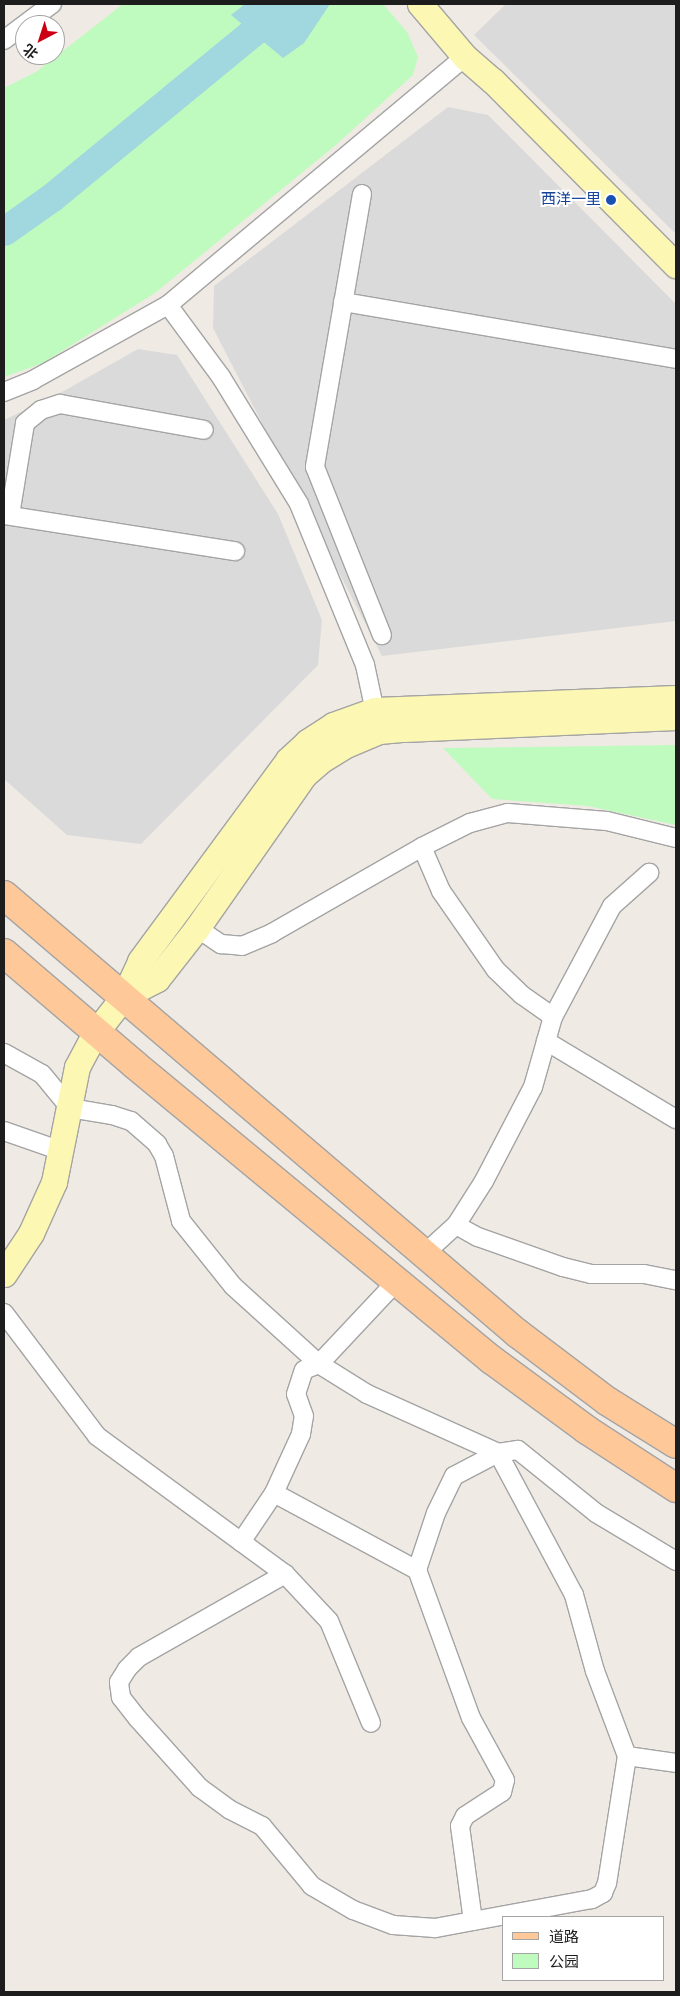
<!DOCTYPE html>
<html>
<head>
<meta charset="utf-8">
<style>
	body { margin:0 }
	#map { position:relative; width:680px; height:1996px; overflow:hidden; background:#efeae3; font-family:"Alegreya Sans","Noto Sans SC",sans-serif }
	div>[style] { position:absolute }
	.residential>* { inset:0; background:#dbdada }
	.park>* { inset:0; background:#bffbbe }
	.water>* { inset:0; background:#a1d7de }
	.river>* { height:29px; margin:-14.5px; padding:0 14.5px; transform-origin:14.5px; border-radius:14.5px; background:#a1d7de }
	.roads { filter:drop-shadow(1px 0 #a4a4a4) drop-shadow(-1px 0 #a4a4a4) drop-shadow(0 1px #a4a4a4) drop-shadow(0 -1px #a4a4a4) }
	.minor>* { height:18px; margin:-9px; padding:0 9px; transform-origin:9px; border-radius:9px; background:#fff }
	.secondary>* { height:25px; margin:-12.5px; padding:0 12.5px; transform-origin:12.5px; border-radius:12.5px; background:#fcf8b4 }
	.primary>* { height:28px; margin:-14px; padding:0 14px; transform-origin:14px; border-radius:14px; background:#ffc898 }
	.dots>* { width:14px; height:14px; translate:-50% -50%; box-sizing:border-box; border:2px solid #fff; border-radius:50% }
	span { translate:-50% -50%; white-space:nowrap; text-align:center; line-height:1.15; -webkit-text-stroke:4px #fff; paint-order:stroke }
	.transit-label { font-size:15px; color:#164399 }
	.right { translate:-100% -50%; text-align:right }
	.frame { position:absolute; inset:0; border:5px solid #1d1d1d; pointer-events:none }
	.legend { position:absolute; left:502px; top:1916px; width:162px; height:65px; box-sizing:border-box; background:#fff; border:1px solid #a5a5a5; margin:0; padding:6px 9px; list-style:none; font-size:15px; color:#1d1d1d }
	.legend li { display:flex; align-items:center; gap:10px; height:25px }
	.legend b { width:25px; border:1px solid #a5a5a5 }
	.north { position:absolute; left:15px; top:15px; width:50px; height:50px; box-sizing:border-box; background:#fff; border:1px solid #a5a5a5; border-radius:50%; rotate:220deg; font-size:14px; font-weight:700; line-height:20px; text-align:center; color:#1d1d1d }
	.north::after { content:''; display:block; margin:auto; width:18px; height:22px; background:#cb0014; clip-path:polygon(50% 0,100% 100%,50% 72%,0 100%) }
</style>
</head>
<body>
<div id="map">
	<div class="residential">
		<i style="clip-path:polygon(506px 4px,676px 4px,676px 234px,474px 35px)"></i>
		<i style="clip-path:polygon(448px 107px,488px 115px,676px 304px,676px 621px,382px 656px,213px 328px,214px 286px)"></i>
		<i style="clip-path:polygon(138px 349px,177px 355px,278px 514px,322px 620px,318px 665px,141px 844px,67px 835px,4px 779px,4px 420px,55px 396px)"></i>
	</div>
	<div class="park">
		<i style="clip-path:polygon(123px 4px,383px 4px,407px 32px,418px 57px,413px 75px,337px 144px,155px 293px,43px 363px,4px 377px,4px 88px,36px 72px)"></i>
		<i style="clip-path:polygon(676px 745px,676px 825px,588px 806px,492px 799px,443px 748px)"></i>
	</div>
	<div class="water">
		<i style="clip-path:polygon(245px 4px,330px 4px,304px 43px,283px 58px,231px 15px)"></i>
	</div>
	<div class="river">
		<i style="left:4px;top:231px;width:59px;rotate:-35.3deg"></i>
		<i style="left:52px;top:197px;width:304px;rotate:-39.4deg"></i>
	</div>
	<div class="roads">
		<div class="minor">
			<i style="left:4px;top:40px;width:60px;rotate:-36.9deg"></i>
			<i style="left:362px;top:194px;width:277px;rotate:99.8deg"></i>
			<i style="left:315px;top:467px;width:181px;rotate:68.3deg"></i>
			<i style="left:343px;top:302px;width:338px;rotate:9.7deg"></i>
			<i style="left:168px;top:305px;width:89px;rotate:53.6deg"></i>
			<i style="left:221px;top:377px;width:149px;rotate:58.4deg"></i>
			<i style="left:299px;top:504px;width:174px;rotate:67.7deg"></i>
			<i style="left:365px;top:665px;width:57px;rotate:77.9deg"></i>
			<i style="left:4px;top:392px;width:31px;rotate:-22deg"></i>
			<i style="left:33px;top:380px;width:154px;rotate:-29.1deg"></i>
			<i style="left:168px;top:305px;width:387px;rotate:-39.9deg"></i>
			<i style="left:4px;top:515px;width:234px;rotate:8.9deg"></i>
			<i style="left:10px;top:515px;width:93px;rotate:-80.7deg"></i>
			<i style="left:25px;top:423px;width:21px;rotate:-39deg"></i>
			<i style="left:41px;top:410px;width:20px;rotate:-18deg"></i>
			<i style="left:60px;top:404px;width:146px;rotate:10.2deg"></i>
			<i style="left:422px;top:847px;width:48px;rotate:66.6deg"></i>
			<i style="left:441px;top:891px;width:96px;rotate:55.2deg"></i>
			<i style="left:496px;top:970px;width:36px;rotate:44deg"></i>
			<i style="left:522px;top:995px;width:38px;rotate:35deg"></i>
			<i style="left:197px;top:928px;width:29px;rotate:34deg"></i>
			<i style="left:221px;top:944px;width:21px;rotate:5deg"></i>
			<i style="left:242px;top:946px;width:33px;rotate:-23deg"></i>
			<i style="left:272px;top:933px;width:173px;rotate:-29.8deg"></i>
			<i style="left:422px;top:847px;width:54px;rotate:-26.6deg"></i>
			<i style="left:470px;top:823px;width:39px;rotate:-15deg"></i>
			<i style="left:508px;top:813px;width:99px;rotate:4.6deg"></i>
			<i style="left:607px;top:821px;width:71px;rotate:13.8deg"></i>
			<i style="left:546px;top:1041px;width:152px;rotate:31deg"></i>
			<i style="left:4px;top:1053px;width:43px;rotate:28.9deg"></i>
			<i style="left:42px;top:1074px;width:44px;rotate:50.5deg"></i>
			<i style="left:70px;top:1108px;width:43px;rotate:9.5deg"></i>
			<i style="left:112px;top:1115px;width:20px;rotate:18deg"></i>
			<i style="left:131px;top:1121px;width:35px;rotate:41deg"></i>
			<i style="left:157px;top:1144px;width:14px;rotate:60deg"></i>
			<i style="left:164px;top:1156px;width:67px;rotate:75.3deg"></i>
			<i style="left:181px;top:1221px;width:83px;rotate:51.3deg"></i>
			<i style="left:233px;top:1286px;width:116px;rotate:42.2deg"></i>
			<i style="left:319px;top:1364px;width:57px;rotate:32deg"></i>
			<i style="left:367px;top:1394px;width:144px;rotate:24.2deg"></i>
			<i style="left:498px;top:1453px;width:161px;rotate:61.8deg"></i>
			<i style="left:574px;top:1595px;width:79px;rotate:74.6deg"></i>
			<i style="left:595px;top:1671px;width:91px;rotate:69.4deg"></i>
			<i style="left:627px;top:1756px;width:129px;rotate:98.9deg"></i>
			<i style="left:607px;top:1883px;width:11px;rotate:112deg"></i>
			<i style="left:603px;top:1893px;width:13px;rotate:151deg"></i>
			<i style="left:592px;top:1899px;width:160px;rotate:169.5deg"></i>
			<i style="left:435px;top:1928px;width:42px;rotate:-175.9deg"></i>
			<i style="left:393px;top:1925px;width:43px;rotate:-159.4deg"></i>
			<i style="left:353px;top:1910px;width:48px;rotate:-149.7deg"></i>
			<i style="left:312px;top:1886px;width:78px;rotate:-129.8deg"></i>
			<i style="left:262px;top:1826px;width:37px;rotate:-153deg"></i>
			<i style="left:229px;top:1809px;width:36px;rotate:-144deg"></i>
			<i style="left:200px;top:1788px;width:93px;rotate:-131.9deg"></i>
			<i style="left:138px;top:1719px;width:28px;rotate:-128deg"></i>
			<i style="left:121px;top:1697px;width:15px;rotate:-98deg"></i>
			<i style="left:119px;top:1682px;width:15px;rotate:-58deg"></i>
			<i style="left:127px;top:1669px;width:17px;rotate:-45deg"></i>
			<i style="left:139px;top:1657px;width:168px;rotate:-29.6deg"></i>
			<i style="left:4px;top:1131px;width:60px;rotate:19.3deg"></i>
			<i style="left:456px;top:1225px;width:25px;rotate:29deg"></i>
			<i style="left:478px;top:1237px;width:90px;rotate:19.4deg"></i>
			<i style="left:563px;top:1267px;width:29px;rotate:14deg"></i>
			<i style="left:591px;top:1274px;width:53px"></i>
			<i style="left:644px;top:1274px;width:33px;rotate:11deg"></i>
			<i style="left:423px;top:1255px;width:45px;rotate:-42.3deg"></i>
			<i style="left:456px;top:1225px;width:52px;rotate:-57.5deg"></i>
			<i style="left:484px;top:1181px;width:106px;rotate:-62.5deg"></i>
			<i style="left:533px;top:1087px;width:73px;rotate:-74.1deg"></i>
			<i style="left:553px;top:1017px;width:126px;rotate:-62deg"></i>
			<i style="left:612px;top:906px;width:50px;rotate:-41.7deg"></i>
			<i style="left:4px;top:1313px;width:154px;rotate:52.9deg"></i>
			<i style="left:97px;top:1436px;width:233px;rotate:36.3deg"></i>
			<i style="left:285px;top:1574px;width:64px;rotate:46.9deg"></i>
			<i style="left:329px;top:1621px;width:110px;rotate:67.6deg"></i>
			<i style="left:274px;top:1493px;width:162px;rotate:28.3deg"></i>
			<i style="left:241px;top:1542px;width:59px;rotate:-56deg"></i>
			<i style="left:274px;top:1493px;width:65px;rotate:-65.4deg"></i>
			<i style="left:301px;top:1434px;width:18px;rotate:-81deg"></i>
			<i style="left:304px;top:1416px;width:23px;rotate:-110deg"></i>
			<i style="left:296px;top:1394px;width:25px;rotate:-72deg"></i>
			<i style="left:304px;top:1370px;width:16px;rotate:-22deg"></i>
			<i style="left:319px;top:1364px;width:114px;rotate:-46.8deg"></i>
			<i style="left:627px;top:1756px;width:49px;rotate:8.1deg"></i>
			<i style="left:473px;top:1921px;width:96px;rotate:-97.8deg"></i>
			<i style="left:460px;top:1826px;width:11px;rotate:-63deg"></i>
			<i style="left:465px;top:1816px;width:44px;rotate:-33deg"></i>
			<i style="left:502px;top:1792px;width:12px;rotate:-76deg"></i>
			<i style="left:505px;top:1780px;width:71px;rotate:-118.7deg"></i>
			<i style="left:471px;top:1718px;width:158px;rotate:-110deg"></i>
			<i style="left:417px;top:1570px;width:60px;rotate:-71.6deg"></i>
			<i style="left:436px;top:1513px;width:41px;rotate:-64.1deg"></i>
			<i style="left:454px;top:1476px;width:50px;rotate:-27.6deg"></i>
			<i style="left:498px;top:1453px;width:20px;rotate:-9deg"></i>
			<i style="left:518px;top:1450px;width:100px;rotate:38.9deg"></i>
			<i style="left:596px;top:1513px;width:93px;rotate:31deg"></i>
		</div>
		<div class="secondary">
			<i style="left:420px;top:4px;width:70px;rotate:49.7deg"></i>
			<i style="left:465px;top:57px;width:37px;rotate:41deg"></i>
			<i style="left:493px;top:81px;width:260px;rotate:45.2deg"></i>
			<i style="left:124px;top:996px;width:37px;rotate:-27deg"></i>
			<i style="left:157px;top:979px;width:65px;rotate:-51.9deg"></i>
			<i style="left:197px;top:928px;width:187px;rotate:-55deg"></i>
			<i style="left:304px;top:775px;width:21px;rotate:-41deg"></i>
			<i style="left:320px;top:761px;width:31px;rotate:-32deg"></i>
			<i style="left:346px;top:745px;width:36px;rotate:-23deg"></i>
			<i style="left:379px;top:731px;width:25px;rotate:-5deg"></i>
			<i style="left:404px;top:729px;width:272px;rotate:-2.5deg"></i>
			<i style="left:4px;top:1274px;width:49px;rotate:-56.6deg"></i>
			<i style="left:31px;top:1233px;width:56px;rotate:-65.7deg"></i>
			<i style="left:54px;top:1182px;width:117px;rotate:-78.7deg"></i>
			<i style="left:77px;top:1067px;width:40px;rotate:-62deg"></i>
			<i style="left:96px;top:1032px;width:46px;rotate:-52.1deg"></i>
			<i style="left:124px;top:996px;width:38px;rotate:-65deg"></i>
			<i style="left:140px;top:961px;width:250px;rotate:-53.6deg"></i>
			<i style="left:288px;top:760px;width:26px;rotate:-43deg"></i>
			<i style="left:307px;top:742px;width:31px;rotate:-33deg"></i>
			<i style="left:333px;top:725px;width:45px;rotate:-19.7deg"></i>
			<i style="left:375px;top:710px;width:301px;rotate:-2.3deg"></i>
		</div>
		<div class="primary">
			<i style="left:4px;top:895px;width:675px;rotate:40.49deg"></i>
			<i style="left:517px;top:1333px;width:113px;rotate:37.1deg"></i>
			<i style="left:607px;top:1401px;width:81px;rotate:31.9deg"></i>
			<i style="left:4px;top:953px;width:172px;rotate:40.5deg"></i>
			<i style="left:135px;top:1065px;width:463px;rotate:39.6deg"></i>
			<i style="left:492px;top:1360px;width:118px;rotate:36.4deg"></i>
			<i style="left:587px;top:1430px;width:106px;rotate:33.1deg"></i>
		</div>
	</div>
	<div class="dots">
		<i style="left:611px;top:200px;background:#1a4fb4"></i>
	</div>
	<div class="transit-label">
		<span class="right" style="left:601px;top:200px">西洋一里</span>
	</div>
	<div class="frame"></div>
	<ul class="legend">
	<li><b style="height:6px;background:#ffc898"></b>道路</li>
	<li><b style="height:14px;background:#bffbbe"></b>公园</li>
	</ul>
	<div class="north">北</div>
</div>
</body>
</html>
